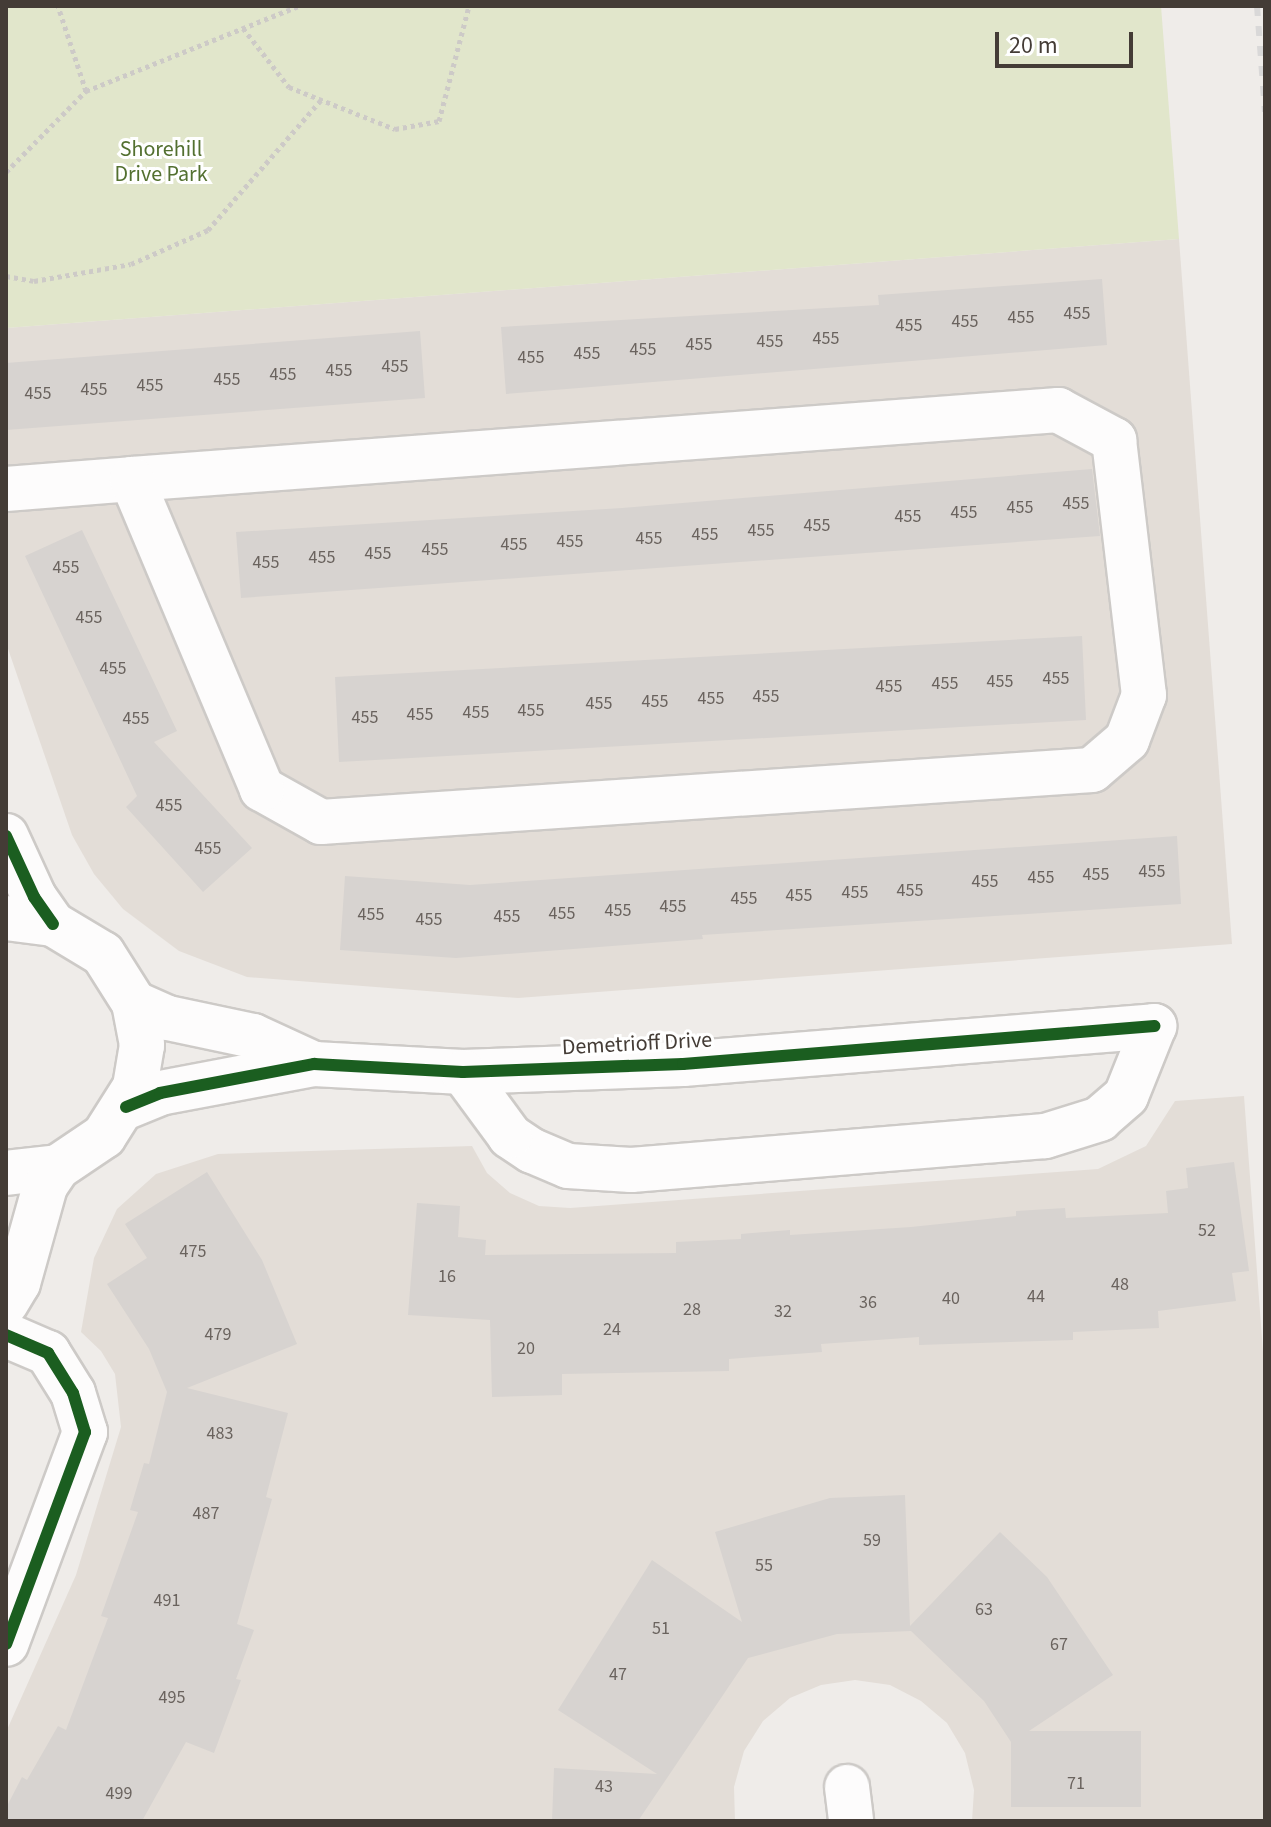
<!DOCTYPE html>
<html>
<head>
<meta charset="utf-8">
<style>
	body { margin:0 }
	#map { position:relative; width:1271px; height:1827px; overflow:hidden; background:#efece9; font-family:"Source Sans 3",sans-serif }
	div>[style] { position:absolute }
	.residential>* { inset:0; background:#e3ddd7 }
	.green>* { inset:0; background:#e1e6cb }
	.building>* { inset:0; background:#d7d3d0 }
	.path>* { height:5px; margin-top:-2.5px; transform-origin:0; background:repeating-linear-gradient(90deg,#cdcac7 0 4px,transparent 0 8px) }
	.roads { filter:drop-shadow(2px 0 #cdcac7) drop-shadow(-2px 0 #cdcac7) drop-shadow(0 2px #cdcac7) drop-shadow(0 -2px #cdcac7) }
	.minor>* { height:44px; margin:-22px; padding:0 22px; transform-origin:22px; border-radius:22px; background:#fdfcfc }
	.rail>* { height:6px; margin-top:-3px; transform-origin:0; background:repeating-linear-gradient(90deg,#d9d8d8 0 10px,transparent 0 20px) }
	.cycleway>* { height:12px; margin:-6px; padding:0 6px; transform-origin:6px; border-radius:6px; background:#1b5e20 }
	span { translate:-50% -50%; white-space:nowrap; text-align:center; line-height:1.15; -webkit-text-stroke:6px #fff; paint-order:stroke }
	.number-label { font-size:18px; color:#6a635e }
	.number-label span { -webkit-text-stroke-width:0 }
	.park-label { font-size:22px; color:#537030 }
	.street-label { font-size:22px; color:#443c36 }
	.frame { position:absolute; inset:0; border:8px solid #443c36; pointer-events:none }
	.scale { position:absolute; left:995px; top:32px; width:138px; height:36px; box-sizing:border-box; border:4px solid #443c36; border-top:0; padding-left:10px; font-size:24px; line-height:28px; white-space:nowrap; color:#443c36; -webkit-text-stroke:6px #fff; paint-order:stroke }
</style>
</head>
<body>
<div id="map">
	<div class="residential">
		<i style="clip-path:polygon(1179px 239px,1232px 944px,518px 998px,247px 977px,179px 951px,123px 909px,94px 874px,72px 835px,6px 643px,6px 328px)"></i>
		<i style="clip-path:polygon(1244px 1096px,1265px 1379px,1265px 1821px,972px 1821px,974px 1790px,965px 1753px,947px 1723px,921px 1701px,890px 1685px,855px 1680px,821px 1685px,790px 1698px,763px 1721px,744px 1751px,734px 1787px,735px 1821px,6px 1821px,6px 1732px,76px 1575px,121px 1427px,115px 1374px,101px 1351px,81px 1332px,94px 1258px,117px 1209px,156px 1174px,218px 1154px,472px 1146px,487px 1173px,510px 1193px,539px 1206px,570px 1208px,1098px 1169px,1146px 1146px,1175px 1101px)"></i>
	</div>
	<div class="green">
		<i style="clip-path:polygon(6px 6px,1161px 6px,1179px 239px,6px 328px)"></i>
	</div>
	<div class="building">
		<i style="clip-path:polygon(1102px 279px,1107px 345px,506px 394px,501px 327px,879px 305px,878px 295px)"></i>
		<i style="clip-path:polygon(420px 331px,425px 398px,6px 430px,6px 363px)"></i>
		<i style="clip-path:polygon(1092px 469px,1100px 536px,241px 598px,236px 532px,622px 508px)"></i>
		<i style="clip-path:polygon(82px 530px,177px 731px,154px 742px,252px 848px,203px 892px,126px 807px,137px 796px,25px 556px)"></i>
		<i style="clip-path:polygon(1082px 636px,1086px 720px,339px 762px,335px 677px)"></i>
		<i style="clip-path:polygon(1177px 836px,1181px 904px,702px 935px,703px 939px,456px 958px,340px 950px,345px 876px,470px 885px)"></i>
		<i style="clip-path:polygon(1234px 1162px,1249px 1271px,1232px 1273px,1236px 1301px,1158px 1311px,1159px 1328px,1073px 1332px,1073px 1340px,919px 1345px,919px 1337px,821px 1344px,822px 1352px,729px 1359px,729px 1371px,562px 1374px,562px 1395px,492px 1397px,490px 1320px,408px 1315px,417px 1203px,460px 1206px,458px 1237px,486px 1240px,485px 1255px,676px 1253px,676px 1242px,741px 1239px,741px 1234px,790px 1230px,790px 1235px,911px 1227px,1016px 1216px,1016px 1211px,1065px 1208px,1066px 1218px,1168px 1213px,1166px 1191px,1188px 1188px,1186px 1168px)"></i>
		<i style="clip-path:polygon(207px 1172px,262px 1260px,297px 1344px,187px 1388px,288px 1413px,266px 1497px,272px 1499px,237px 1624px,254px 1630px,236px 1679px,241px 1680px,214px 1753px,186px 1742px,142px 1821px,6px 1821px,6px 1808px,22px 1777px,27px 1780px,58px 1726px,66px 1730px,108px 1618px,101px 1616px,138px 1512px,130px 1510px,144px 1463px,149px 1464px,167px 1392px,149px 1349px,107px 1284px,147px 1258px,125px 1224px)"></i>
		<i style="clip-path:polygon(905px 1495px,910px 1626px,1000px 1532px,1047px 1577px,1113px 1675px,1029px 1731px,1141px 1731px,1141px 1807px,1011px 1807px,1011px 1742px,984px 1701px,911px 1631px,837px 1634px,748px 1658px,638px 1821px,552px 1821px,554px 1768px,657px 1774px,558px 1710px,652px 1560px,742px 1622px,715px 1532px,830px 1498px)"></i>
	</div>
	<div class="path">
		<i style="left:243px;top:28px;width:75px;rotate:52.1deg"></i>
		<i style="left:289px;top:87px;width:114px;rotate:21.6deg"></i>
		<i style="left:395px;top:129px;width:45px;rotate:-10.3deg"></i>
		<i style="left:439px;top:121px;width:119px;rotate:-75.4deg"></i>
		<i style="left:86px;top:91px;width:228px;rotate:-21.8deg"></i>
		<i style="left:6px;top:172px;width:114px;rotate:-45.4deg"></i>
		<i style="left:86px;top:91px;width:89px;rotate:-108.2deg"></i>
		<i style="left:6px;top:276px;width:28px;rotate:10deg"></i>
		<i style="left:34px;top:281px;width:98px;rotate:-9.9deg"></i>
		<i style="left:131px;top:264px;width:84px;rotate:-23.8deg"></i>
		<i style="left:208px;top:230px;width:174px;rotate:-49deg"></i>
	</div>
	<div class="roads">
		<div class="minor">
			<i style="left:6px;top:489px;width:126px;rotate:-4.5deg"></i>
			<i style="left:132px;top:479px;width:929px;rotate:-4.26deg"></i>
			<i style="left:1058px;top:410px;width:64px;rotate:28.2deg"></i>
			<i style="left:1114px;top:440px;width:257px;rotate:83.3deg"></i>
			<i style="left:1144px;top:695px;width:48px;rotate:110.7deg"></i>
			<i style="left:1127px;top:740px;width:46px;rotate:139.4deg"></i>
			<i style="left:1092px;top:770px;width:773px;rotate:176.14deg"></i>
			<i style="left:321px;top:822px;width:68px;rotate:-150.8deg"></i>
			<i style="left:262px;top:789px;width:336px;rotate:-112.8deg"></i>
			<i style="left:6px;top:836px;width:67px;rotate:65.3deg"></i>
			<i style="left:34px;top:897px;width:33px;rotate:55deg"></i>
			<i style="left:6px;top:918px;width:47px;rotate:7.3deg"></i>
			<i style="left:53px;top:924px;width:58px;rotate:31deg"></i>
			<i style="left:103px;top:954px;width:58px;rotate:57.7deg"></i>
			<i style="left:134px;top:1003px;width:43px;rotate:79.2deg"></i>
			<i style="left:142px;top:1045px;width:43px;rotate:99.5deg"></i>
			<i style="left:135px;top:1087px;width:58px;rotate:122.3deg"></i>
			<i style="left:104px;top:1136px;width:55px;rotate:146deg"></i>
			<i style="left:58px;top:1167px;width:52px;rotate:173.4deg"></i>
			<i style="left:134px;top:1003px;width:37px;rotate:24deg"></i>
			<i style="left:168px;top:1018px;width:87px;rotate:12deg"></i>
			<i style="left:253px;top:1036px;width:67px;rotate:24.7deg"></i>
			<i style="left:126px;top:1107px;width:37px;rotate:-22deg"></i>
			<i style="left:160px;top:1093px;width:157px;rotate:-10.7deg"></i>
			<i style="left:314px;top:1064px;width:149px;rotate:3.1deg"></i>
			<i style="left:463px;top:1072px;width:220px;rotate:-2.1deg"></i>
			<i style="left:683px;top:1064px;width:473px;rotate:-4.6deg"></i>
			<i style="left:1154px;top:1026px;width:75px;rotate:111.8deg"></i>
			<i style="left:1126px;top:1096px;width:35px;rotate:139deg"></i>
			<i style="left:1100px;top:1119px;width:58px;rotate:162.8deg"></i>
			<i style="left:1045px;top:1136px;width:415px;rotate:175.3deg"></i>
			<i style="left:631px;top:1170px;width:63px;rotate:-176.4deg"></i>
			<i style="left:568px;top:1166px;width:39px;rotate:-157deg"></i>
			<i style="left:532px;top:1151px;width:27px;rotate:-146deg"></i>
			<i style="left:510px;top:1136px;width:79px;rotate:-126.3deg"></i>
			<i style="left:6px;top:1303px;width:23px;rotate:-59deg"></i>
			<i style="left:18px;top:1283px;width:101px;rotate:-74.4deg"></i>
			<i style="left:45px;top:1186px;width:23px;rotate:-56deg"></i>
			<i style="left:6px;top:1335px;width:46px;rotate:23.2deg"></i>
			<i style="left:48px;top:1353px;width:47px;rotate:58deg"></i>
			<i style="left:73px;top:1393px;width:41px;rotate:72.9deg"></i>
			<i style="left:85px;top:1432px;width:226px;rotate:110.4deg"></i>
			<i style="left:847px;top:1787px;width:34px;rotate:83deg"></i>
		</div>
	</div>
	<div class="rail">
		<i style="left:1257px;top:6px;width:106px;rotate:85.7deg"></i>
	</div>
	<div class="cycleway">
		<i style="left:6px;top:836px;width:67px;rotate:65.3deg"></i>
		<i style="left:34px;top:897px;width:33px;rotate:55deg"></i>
		<i style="left:126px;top:1107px;width:37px;rotate:-22deg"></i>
		<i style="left:160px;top:1093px;width:157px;rotate:-10.7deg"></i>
		<i style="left:314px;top:1064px;width:149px;rotate:3.1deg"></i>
		<i style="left:463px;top:1072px;width:220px;rotate:-2.1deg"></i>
		<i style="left:683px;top:1064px;width:473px;rotate:-4.6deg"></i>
		<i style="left:6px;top:1335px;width:46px;rotate:23.2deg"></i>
		<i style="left:48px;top:1353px;width:47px;rotate:58deg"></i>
		<i style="left:73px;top:1393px;width:41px;rotate:72.9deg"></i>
		<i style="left:85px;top:1432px;width:226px;rotate:110.4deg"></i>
	</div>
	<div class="number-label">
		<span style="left:1077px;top:314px">455</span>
		<span style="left:1021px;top:318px">455</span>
		<span style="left:965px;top:322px">455</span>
		<span style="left:909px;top:326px">455</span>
		<span style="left:826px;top:339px">455</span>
		<span style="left:770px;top:342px">455</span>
		<span style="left:699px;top:345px">455</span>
		<span style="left:643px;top:350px">455</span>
		<span style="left:587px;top:354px">455</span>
		<span style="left:531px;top:358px">455</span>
		<span style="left:395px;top:367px">455</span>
		<span style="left:339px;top:371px">455</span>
		<span style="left:283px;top:375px">455</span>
		<span style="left:227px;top:380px">455</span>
		<span style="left:150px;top:386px">455</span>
		<span style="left:94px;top:390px">455</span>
		<span style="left:38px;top:394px">455</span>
		<span style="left:1076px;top:504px">455</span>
		<span style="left:1020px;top:508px">455</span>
		<span style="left:964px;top:513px">455</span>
		<span style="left:908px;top:517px">455</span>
		<span style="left:817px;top:526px">455</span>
		<span style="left:761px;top:531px">455</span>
		<span style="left:705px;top:535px">455</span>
		<span style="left:649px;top:539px">455</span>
		<span style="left:570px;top:542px">455</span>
		<span style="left:514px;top:545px">455</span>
		<span style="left:435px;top:550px">455</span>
		<span style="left:378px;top:554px">455</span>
		<span style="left:322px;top:558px">455</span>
		<span style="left:266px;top:563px">455</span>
		<span style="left:66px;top:568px">455</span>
		<span style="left:89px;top:618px">455</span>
		<span style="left:113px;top:669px">455</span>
		<span style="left:1056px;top:679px">455</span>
		<span style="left:1000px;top:682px">455</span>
		<span style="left:945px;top:684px">455</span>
		<span style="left:889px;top:687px">455</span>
		<span style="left:766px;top:697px">455</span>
		<span style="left:711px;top:699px">455</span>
		<span style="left:655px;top:702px">455</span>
		<span style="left:599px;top:704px">455</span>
		<span style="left:531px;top:711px">455</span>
		<span style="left:476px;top:713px">455</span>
		<span style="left:420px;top:715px">455</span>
		<span style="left:365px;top:718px">455</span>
		<span style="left:136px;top:719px">455</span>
		<span style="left:169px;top:806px">455</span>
		<span style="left:208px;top:849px">455</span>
		<span style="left:1152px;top:872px">455</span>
		<span style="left:1096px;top:875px">455</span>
		<span style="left:1041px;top:878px">455</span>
		<span style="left:985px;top:882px">455</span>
		<span style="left:910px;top:891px">455</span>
		<span style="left:855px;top:893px">455</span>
		<span style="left:799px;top:896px">455</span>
		<span style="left:744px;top:899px">455</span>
		<span style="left:673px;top:907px">455</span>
		<span style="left:618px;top:911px">455</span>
		<span style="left:562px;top:914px">455</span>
		<span style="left:371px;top:915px">455</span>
		<span style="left:507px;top:917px">455</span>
		<span style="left:429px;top:920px">455</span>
		<span style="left:1207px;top:1231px">52</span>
		<span style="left:193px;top:1252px">475</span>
		<span style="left:447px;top:1277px">16</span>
		<span style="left:1120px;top:1285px">48</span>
		<span style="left:1036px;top:1297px">44</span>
		<span style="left:951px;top:1299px">40</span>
		<span style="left:868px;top:1303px">36</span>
		<span style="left:692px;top:1310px">28</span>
		<span style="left:783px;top:1312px">32</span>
		<span style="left:612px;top:1330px">24</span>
		<span style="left:218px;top:1335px">479</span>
		<span style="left:526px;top:1349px">20</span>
		<span style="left:220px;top:1434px">483</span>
		<span style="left:206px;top:1514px">487</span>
		<span style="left:872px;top:1541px">59</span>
		<span style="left:764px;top:1566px">55</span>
		<span style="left:167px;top:1601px">491</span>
		<span style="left:984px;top:1610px">63</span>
		<span style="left:661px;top:1629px">51</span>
		<span style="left:1059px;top:1645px">67</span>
		<span style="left:618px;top:1675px">47</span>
		<span style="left:172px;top:1698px">495</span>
		<span style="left:1076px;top:1784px">71</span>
		<span style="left:604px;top:1787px">43</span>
		<span style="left:119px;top:1794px">499</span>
	</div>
	<div class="park-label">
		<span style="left:161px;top:162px">Shorehill<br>Drive Park</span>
	</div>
	<div class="street-label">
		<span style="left:637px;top:1044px;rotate:-3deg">Demetrioff Drive</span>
	</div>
	<div class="frame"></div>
	<div class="scale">20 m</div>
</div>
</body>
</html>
